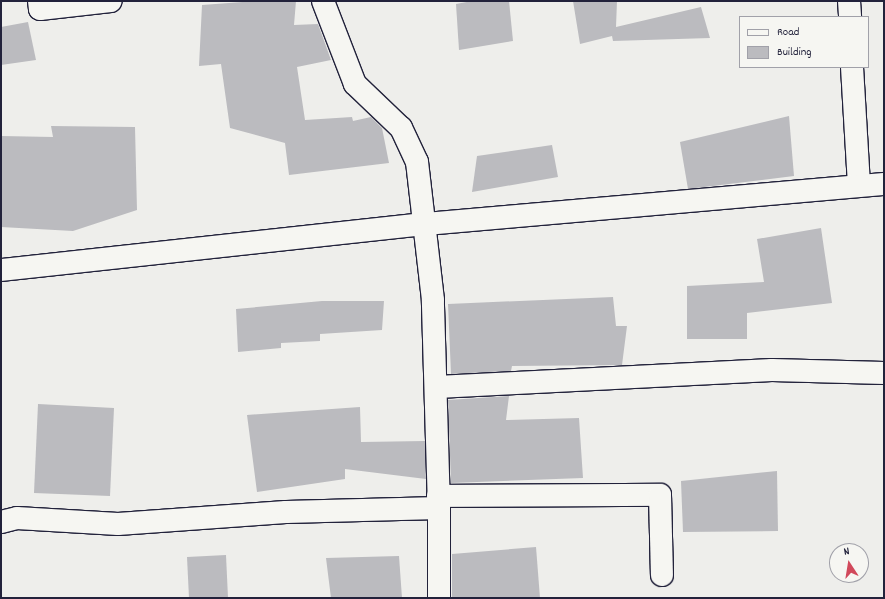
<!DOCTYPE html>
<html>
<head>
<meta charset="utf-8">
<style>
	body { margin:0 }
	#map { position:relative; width:885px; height:599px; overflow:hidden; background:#eeeeeb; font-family:Dekko,sans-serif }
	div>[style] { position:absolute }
	.building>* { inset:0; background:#bbbbbf }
	.roads { filter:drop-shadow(1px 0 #22223b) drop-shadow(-1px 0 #22223b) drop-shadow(0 1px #22223b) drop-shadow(0 -1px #22223b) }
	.street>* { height:22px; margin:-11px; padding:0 11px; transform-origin:11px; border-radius:11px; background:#f6f6f2 }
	span { translate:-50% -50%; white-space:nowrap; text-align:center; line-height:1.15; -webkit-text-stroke:3px #f6f6f2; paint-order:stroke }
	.frame { position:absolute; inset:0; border:2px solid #22223b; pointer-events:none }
	.legend { position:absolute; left:739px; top:16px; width:130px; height:52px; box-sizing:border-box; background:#f6f6f2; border:1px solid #a1a1a9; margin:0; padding:5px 7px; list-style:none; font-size:12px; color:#22223b }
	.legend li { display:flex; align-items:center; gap:8px; height:20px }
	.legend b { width:20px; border:1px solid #a1a1a9 }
	.north { position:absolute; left:829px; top:543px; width:40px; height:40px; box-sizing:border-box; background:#f6f6f2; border:1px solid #a1a1a9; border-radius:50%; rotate:348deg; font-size:11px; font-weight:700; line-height:16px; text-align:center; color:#22223b }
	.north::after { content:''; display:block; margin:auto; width:14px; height:18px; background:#d1495b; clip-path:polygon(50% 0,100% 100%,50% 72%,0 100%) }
</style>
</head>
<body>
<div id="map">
	<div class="building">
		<i style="clip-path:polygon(256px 1px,296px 1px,294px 25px,318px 24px,331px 60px,297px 67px,305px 120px,352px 117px,353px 121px,371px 117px,382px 128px,389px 163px,289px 175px,285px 143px,230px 128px,221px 64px,199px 66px,202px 5px)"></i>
		<i style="clip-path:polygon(472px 1px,509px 1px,513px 41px,459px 50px,456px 4px)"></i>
		<i style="clip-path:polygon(573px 1px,617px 1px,616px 27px,701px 7px,710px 38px,613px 41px,612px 36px,580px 44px)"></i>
		<i style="clip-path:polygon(28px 22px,36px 60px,1px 65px,1px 27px)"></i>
		<i style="clip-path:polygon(789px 116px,794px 176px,688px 189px,680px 142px)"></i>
		<i style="clip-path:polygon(51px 126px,135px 127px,137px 210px,73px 231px,1px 227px,1px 136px,53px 137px)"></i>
		<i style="clip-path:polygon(552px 145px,558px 177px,472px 192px,477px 156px)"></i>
		<i style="clip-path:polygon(821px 228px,832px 303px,747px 313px,747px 339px,687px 339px,687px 286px,764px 282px,757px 239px)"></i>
		<i style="clip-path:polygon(613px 297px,616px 326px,627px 326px,622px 365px,512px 366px,511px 371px,451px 374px,448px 304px)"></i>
		<i style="clip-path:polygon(322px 301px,384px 301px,382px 330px,320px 334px,320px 341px,281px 343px,281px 348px,238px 352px,236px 309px)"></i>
		<i style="clip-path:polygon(509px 396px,506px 420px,579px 418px,583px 478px,451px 483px,448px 400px)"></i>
		<i style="clip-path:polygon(38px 404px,114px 408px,110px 496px,34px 493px)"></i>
		<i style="clip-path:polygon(360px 407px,361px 442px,425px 441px,426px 479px,345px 469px,345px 479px,257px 492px,247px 415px)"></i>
		<i style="clip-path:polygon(777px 471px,778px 531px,683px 532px,681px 481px)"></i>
		<i style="clip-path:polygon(536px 547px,540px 598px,452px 598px,452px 554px)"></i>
		<i style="clip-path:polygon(226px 555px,228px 598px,189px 598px,187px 557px)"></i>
		<i style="clip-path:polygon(399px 556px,402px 598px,331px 598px,326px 558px)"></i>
	</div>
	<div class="roads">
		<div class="street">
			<i style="left:39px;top:1px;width:8px;rotate:83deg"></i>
			<i style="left:40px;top:9px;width:71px;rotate:-6.4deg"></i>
			<i style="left:849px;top:1px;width:16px;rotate:86deg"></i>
			<i style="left:852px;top:67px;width:119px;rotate:86.6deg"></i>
			<i style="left:1px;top:270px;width:426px;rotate:-6.2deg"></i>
			<i style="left:425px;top:224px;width:461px;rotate:-5deg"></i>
			<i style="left:437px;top:387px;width:335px;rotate:-2.9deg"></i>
			<i style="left:772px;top:370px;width:112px;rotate:1.5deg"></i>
			<i style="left:438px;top:496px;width:222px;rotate:-0.3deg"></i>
			<i style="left:660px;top:495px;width:80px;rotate:88.6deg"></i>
			<i style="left:1px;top:522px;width:16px;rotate:-14deg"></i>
			<i style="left:17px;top:518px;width:101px;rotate:3.4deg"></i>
			<i style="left:118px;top:524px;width:168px;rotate:-4.1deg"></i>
			<i style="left:286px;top:512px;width:153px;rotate:-1.5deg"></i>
			<i style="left:439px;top:508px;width:208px;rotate:-91.7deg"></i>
			<i style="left:433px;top:300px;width:139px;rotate:-96.6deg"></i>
			<i style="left:417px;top:162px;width:38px;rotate:-115deg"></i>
			<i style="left:401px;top:128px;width:64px;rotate:-136.3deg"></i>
			<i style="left:355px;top:84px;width:89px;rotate:-111.1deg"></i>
			<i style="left:439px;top:598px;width:90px;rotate:-90deg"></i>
		</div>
	</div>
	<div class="frame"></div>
	<ul class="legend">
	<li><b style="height:5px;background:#f6f6f2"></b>Road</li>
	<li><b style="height:11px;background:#bbbbbf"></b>Building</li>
	</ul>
	<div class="north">N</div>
</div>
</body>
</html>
